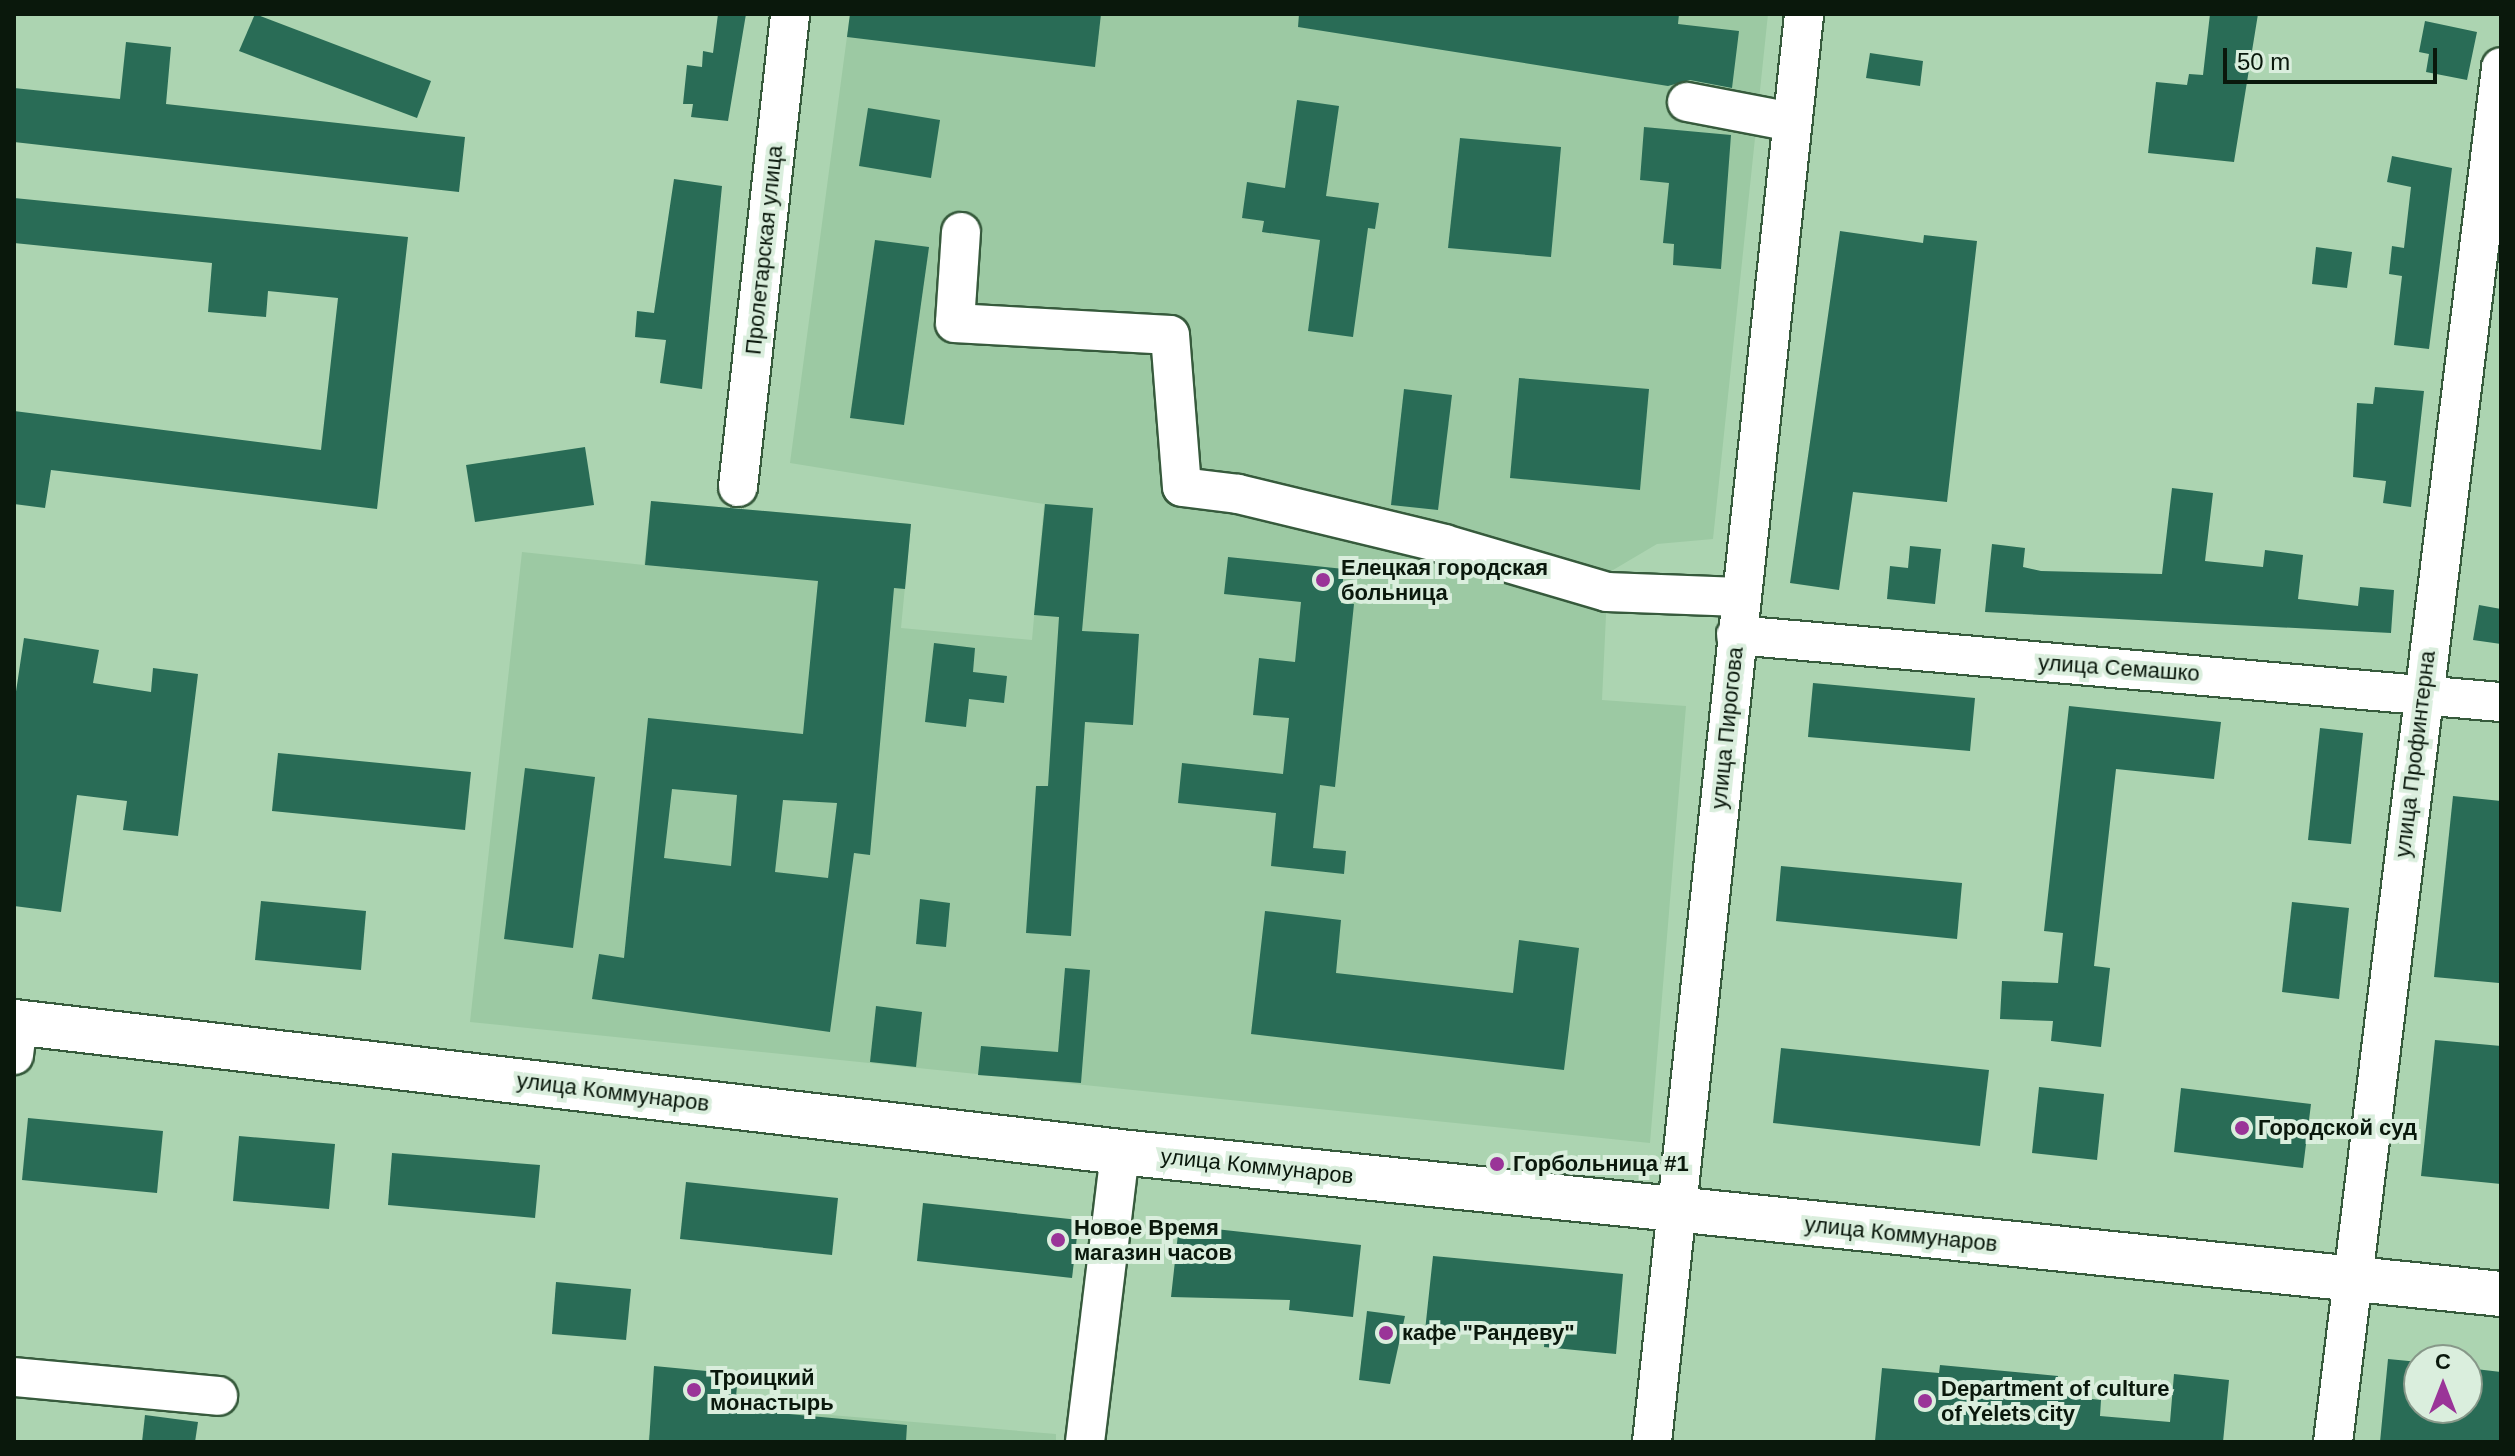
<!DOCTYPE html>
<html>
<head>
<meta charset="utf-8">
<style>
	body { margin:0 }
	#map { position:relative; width:2515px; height:1456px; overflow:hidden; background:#acd4b1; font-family:Arial,sans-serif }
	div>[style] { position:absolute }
	.built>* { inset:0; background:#9cc9a3 }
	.building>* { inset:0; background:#296c56 }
	.roads { filter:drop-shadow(2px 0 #365a3c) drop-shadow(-2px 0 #365a3c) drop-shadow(0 2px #365a3c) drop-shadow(0 -2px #365a3c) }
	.minor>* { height:38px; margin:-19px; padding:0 19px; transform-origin:19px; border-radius:19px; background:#fff }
	.major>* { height:44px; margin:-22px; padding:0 22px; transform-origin:22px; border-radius:22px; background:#fff }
	.dots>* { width:22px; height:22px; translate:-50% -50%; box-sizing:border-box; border:4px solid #daeedd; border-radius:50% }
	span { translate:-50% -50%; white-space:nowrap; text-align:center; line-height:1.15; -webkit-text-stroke:8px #daeedd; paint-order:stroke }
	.street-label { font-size:22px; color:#0a180c }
	.poi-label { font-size:22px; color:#0a180c; font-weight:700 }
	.left { translate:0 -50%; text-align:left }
	.frame { position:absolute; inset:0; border:16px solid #0a180c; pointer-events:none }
	.north { position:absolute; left:2403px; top:1344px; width:80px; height:80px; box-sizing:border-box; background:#daeedd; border:2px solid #879889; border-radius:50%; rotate:0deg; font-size:22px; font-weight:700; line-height:32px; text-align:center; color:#0a180c }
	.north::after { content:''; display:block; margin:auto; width:28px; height:36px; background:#9a3498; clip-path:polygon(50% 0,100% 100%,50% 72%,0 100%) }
	.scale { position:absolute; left:2223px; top:48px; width:214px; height:36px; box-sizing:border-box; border:4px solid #0a180c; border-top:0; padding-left:10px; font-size:24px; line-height:28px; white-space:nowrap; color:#0a180c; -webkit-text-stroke:6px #daeedd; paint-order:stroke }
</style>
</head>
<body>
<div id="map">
	<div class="built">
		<i style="clip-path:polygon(850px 14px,1768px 14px,1713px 539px,1657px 544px,1608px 573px,1602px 700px,1686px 706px,1650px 1143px,470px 1022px,522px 552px,644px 565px,651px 501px,911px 524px,901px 628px,1032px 640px,1044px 504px,790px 463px)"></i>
		<i style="clip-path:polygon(735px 1407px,1056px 1434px,1056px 1442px,648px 1442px,649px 1435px,732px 1442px)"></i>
	</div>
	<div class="building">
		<i style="clip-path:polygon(255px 14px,431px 81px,417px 118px,239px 51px)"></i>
		<i style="clip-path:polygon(718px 14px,746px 14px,728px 121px,691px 117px,693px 104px,683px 104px,687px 65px,702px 67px,703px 51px,713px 53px)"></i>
		<i style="clip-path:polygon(850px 14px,1101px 14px,1095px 67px,847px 37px)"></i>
		<i style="clip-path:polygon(1299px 14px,1679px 14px,1678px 24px,1739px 31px,1732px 88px,1690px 80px,1668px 86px,1298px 27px)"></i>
		<i style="clip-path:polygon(2210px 14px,2258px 14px,2234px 162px,2148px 153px,2156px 82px,2187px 85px,2189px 74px,2203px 75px)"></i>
		<i style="clip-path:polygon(2425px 21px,2477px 32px,2467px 80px,2426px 72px,2429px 54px,2419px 52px)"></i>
		<i style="clip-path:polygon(126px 42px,171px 47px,166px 104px,465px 137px,459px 192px,14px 142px,14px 88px,120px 99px)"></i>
		<i style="clip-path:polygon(1870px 53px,1923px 61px,1920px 86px,1866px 78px)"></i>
		<i style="clip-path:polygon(1297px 100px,1339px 106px,1326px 196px,1379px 203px,1375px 229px,1368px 228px,1353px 337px,1308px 331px,1320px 240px,1262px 232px,1264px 221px,1242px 218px,1247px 182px,1285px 188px)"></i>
		<i style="clip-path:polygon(868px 108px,940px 120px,931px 178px,859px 166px)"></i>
		<i style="clip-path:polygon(1644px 127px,1731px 135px,1721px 269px,1673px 265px,1674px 244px,1663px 243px,1669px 183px,1640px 180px)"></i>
		<i style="clip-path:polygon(1460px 138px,1561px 147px,1551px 257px,1448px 248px)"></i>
		<i style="clip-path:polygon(2392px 156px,2452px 168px,2429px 349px,2394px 345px,2402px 276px,2389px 274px,2392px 246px,2404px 248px,2411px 187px,2387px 182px)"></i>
		<i style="clip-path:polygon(674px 179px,722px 186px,702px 389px,660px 383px,666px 340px,635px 337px,637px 311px,654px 313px)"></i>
		<i style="clip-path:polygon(14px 198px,408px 237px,377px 509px,51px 470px,45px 508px,14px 504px,14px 411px,321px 450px,338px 298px,268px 291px,266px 317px,208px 312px,212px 263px,14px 243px)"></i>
		<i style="clip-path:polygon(1840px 231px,1923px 243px,1924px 235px,1977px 241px,1947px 502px,1853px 492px,1839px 590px,1790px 583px)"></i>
		<i style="clip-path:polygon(875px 240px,929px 247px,904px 425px,850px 418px)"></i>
		<i style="clip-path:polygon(2316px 247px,2352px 252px,2347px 288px,2312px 284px)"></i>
		<i style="clip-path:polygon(1519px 378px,1649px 389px,1640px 490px,1510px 478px)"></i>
		<i style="clip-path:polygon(2375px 387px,2424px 391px,2411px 507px,2383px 503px,2386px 481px,2353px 477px,2357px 403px,2373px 404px)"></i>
		<i style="clip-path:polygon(1404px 389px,1452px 395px,1438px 510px,1391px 505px)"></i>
		<i style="clip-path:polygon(585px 447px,594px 505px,475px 522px,466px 465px)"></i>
		<i style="clip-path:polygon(2172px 488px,2213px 493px,2205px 561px,2263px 567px,2265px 550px,2303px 555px,2298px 599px,2358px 606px,2360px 587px,2394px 590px,2391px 633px,1985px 612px,1992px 544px,2025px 548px,2023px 567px,2041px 571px,2162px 574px)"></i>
		<i style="clip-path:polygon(evenodd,651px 501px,911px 524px,905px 589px,894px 588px,870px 855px,854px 853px,830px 1032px,592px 999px,599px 954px,624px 958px,648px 718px,803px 734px,818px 581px,645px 565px,651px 501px,672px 789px,737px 795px,731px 866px,664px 858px,672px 789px,651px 501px,783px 800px,837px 803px,828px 878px,775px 872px,783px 800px)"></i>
		<i style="clip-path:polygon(1045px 504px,1093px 508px,1082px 631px,1139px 634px,1133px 725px,1085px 722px,1071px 936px,1026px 933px,1036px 786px,1048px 786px,1059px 617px,1034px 615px)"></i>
		<i style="clip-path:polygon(1910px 546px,1941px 549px,1935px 604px,1887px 599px,1890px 566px,1908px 568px)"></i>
		<i style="clip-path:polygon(1228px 557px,1344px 569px,1341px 603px,1354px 604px,1335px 787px,1320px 785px,1313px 848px,1346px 851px,1344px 874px,1271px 866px,1276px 813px,1178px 803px,1182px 763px,1283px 774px,1289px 718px,1253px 715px,1259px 658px,1295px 662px,1301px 602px,1224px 594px)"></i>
		<i style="clip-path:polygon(2479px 605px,2501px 609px,2501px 644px,2473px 640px)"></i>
		<i style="clip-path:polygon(24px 638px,99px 650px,93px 683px,151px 692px,153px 668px,198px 674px,178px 836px,123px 830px,127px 801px,77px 795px,61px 912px,14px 906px,14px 705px)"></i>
		<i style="clip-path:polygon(934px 643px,975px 648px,973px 672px,1007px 676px,1004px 703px,969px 699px,966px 727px,925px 722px)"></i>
		<i style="clip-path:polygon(1813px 683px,1975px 698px,1970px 751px,1808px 737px)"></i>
		<i style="clip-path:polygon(2069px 706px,2221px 722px,2214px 779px,2116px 769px,2094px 966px,2110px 968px,2101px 1047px,2051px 1041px,2053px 1021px,2000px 1019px,2002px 981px,2058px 983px,2063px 933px,2044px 931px)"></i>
		<i style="clip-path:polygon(2320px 728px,2363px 733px,2351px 844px,2308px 840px)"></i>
		<i style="clip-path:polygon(278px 753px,471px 772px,465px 830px,272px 811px)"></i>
		<i style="clip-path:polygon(525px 768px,595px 777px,573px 948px,504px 939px)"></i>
		<i style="clip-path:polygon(2453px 796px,2501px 801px,2499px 983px,2434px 977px)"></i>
		<i style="clip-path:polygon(1781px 866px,1962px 883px,1957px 939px,1776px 921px)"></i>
		<i style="clip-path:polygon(920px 899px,950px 903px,946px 947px,916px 944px)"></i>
		<i style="clip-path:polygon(261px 901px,366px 911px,361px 970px,255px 960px)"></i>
		<i style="clip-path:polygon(2292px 902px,2349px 908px,2339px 999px,2282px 992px)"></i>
		<i style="clip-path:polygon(1265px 911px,1341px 920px,1336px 973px,1513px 993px,1519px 940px,1579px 948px,1564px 1070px,1251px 1034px)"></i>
		<i style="clip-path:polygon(1065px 968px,1090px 970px,1081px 1083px,978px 1075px,981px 1046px,1058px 1052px)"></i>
		<i style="clip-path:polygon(876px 1006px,922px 1012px,916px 1067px,870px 1062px)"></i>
		<i style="clip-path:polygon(2435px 1040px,2501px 1046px,2501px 1184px,2421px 1176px)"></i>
		<i style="clip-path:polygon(1781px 1048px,1989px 1070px,1980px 1146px,1773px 1123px)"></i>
		<i style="clip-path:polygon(2039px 1087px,2104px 1094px,2097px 1160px,2032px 1153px)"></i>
		<i style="clip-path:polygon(2181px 1088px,2311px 1104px,2303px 1168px,2174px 1152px)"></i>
		<i style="clip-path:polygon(28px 1118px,163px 1131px,157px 1193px,22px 1180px)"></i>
		<i style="clip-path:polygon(239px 1136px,335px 1144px,329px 1209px,233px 1201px)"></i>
		<i style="clip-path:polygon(392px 1153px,540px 1165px,535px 1218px,388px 1205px)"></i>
		<i style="clip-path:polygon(686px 1182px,838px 1198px,832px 1255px,680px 1239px)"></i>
		<i style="clip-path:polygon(923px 1203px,1079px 1220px,1072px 1278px,917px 1261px)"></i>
		<i style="clip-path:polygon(1179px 1225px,1361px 1245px,1353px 1317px,1289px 1310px,1290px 1300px,1171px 1297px)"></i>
		<i style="clip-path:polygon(1433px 1256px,1623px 1274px,1616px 1354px,1544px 1347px,1545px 1333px,1425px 1331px)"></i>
		<i style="clip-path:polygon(556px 1282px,631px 1289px,626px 1340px,552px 1334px)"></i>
		<i style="clip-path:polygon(1367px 1311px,1405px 1316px,1390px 1384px,1359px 1380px)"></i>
		<i style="clip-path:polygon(2388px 1359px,2419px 1362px,2419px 1408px,2467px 1408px,2467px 1368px,2501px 1372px,2501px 1442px,2380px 1442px)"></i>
		<i style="clip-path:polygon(1940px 1365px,2058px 1376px,2056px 1395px,2101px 1400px,2100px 1416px,2170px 1422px,2174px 1374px,2229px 1380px,2223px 1442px,1875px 1441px,1882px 1368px,1939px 1373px)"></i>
		<i style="clip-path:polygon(654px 1366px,738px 1374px,735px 1409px,907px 1425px,906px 1442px,649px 1442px)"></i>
		<i style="clip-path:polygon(145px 1415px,198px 1422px,195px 1442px,142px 1442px)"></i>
	</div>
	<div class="roads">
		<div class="minor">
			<i style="left:1687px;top:102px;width:107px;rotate:10.8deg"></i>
			<i style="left:961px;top:232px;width:91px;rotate:93.8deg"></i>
			<i style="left:955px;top:323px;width:215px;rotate:3.2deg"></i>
			<i style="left:1170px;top:335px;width:152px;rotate:85.5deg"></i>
			<i style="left:1182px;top:487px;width:56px;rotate:7.1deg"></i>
			<i style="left:1238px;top:494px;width:212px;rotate:13.6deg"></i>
			<i style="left:1444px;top:544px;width:170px;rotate:16.4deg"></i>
			<i style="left:1607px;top:592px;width:133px;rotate:2.2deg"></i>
			<i style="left:738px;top:487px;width:476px;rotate:-83.7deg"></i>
			<i style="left:1736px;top:635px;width:768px;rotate:5.01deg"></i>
			<i style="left:14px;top:1055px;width:33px;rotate:-83deg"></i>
			<i style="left:14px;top:1377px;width:205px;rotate:5.3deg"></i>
			<i style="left:1085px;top:1442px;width:292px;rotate:-83.1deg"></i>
			<i style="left:1652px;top:1442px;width:1436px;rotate:-83.92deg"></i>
			<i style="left:2333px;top:1442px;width:1385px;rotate:-83.03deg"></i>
		</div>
		<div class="major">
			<i style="left:14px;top:1022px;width:1114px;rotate:6.7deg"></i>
			<i style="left:1120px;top:1152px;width:1388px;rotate:5.87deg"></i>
		</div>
	</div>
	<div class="dots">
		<i style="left:1323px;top:580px;background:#9a3498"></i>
		<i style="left:2242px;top:1128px;background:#9a3498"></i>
		<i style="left:1497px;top:1164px;background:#9a3498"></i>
		<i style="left:1058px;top:1240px;background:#9a3498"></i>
		<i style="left:1386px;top:1333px;background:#9a3498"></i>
		<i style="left:694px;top:1390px;background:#9a3498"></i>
		<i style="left:1925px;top:1401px;background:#9a3498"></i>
	</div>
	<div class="street-label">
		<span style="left:764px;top:250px;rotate:-84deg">Пролетарская улица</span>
		<span style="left:2119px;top:668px;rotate:4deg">улица Семашко</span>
		<span style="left:1727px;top:728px;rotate:-84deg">улица Пирогова</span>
		<span style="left:2415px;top:754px;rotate:-83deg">улица Профинтерна</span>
		<span style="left:613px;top:1092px;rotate:7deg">улица Коммунаров</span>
		<span style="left:1257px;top:1166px;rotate:6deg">улица Коммунаров</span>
		<span style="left:1901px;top:1234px;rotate:6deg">улица Коммунаров</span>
	</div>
	<div class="poi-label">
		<span class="left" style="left:1341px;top:580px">Елецкая городская<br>больница</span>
		<span class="left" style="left:2258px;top:1128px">Городской суд</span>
		<span class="left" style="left:1513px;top:1164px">Горбольница #1</span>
		<span class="left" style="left:1074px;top:1240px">Новое Время<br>магазин часов</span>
		<span class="left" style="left:1402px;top:1333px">кафе "Рандеву"</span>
		<span class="left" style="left:710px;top:1390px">Троицкий<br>монастырь</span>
		<span class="left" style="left:1941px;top:1401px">Department of culture<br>of Yelets city</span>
	</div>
	<div class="frame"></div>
	<div class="north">С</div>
	<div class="scale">50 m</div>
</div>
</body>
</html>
